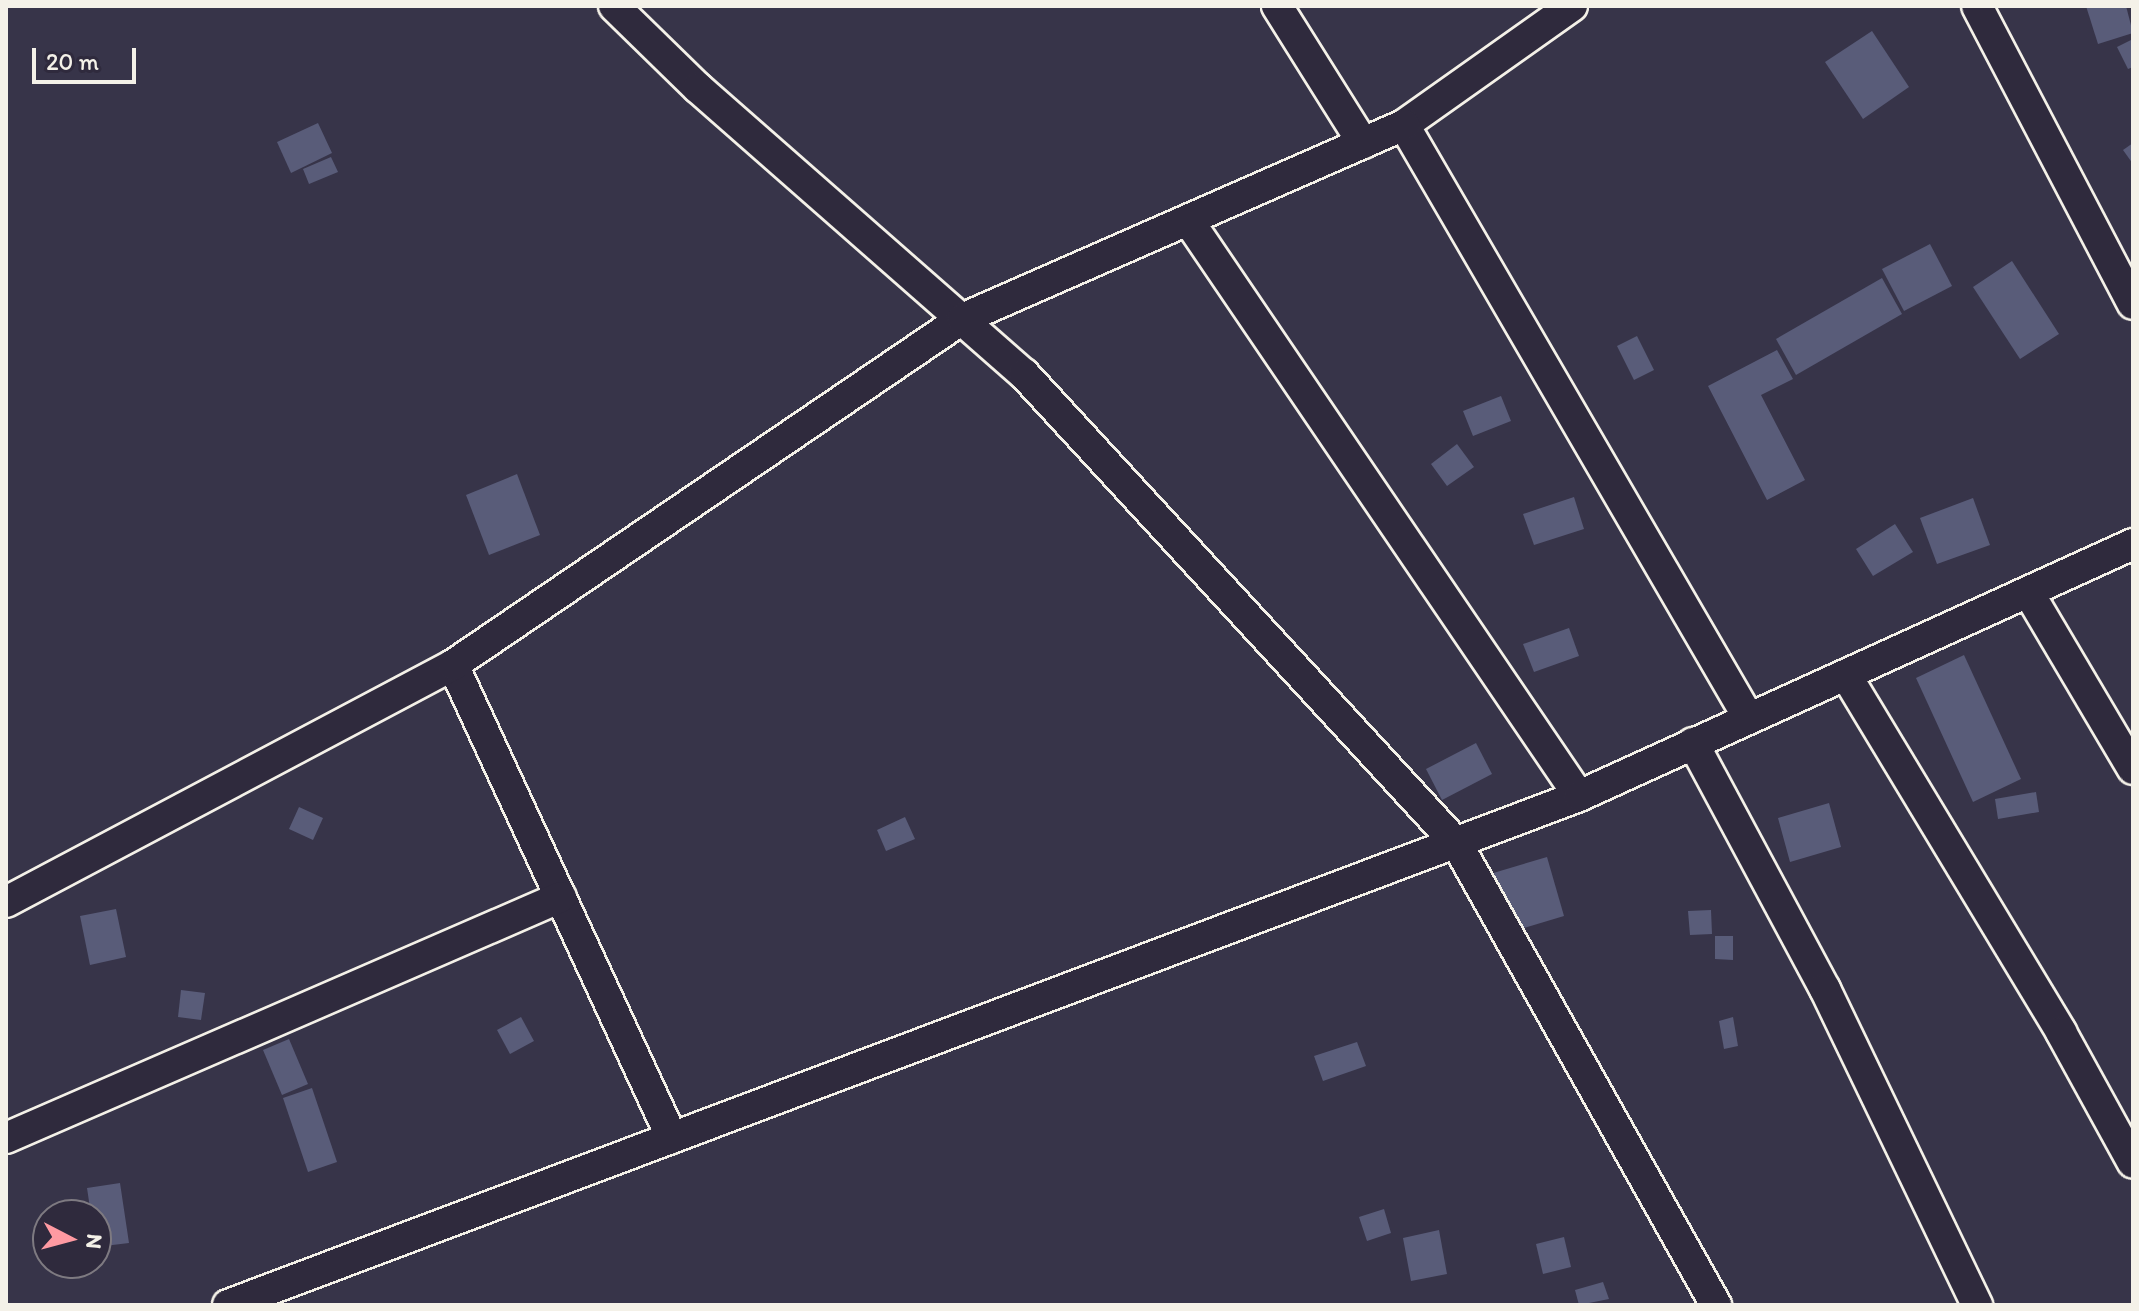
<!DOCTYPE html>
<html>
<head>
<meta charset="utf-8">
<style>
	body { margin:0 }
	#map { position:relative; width:2139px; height:1311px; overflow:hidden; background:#373449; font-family:Itim,sans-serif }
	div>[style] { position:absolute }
	.building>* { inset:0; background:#595c79 }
	.roads { filter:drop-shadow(2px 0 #f4f1e8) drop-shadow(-2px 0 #f4f1e8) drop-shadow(0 2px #f4f1e8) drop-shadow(0 -2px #f4f1e8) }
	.minor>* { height:30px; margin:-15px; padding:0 15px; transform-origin:15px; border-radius:15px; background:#2f2a3d }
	span { translate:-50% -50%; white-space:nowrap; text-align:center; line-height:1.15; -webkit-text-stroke:7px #2f2a3d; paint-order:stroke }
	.frame { position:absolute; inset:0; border:8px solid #f4f1e8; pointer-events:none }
	.north { position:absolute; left:32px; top:1199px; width:80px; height:80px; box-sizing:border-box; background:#2f2a3d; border:2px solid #7e7a81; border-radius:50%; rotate:96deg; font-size:22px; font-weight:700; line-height:32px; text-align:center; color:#f4f1e8 }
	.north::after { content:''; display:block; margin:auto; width:28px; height:36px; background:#ff9aa2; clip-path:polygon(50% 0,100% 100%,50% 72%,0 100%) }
	.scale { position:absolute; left:32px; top:48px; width:104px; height:36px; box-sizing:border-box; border:4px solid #f4f1e8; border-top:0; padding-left:10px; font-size:24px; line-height:28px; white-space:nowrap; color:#f4f1e8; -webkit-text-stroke:6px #2f2a3d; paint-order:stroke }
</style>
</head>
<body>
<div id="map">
	<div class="building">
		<i style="clip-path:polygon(2086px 6px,2126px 6px,2133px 33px,2098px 44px)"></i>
		<i style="clip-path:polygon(1872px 31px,1909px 87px,1863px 119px,1825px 62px)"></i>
		<i style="clip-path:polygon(2133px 39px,2133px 67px,2128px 69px,2117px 47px)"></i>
		<i style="clip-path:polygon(318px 123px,332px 153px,291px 173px,277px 142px)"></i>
		<i style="clip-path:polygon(2133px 143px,2133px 164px,2123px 150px)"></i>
		<i style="clip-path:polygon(331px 157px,338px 172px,309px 184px,303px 169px)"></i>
		<i style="clip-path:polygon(1930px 244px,1952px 286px,1904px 311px,1882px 269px)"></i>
		<i style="clip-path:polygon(2012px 261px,2059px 334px,2020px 359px,1973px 287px)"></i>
		<i style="clip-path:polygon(1882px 278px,1902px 314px,1796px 375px,1776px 339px)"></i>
		<i style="clip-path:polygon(1637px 336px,1654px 370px,1634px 380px,1617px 346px)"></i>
		<i style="clip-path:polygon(1777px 350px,1793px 379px,1761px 395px,1805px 480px,1767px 500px,1708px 386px)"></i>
		<i style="clip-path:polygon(1501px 396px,1511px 421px,1473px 436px,1463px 411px)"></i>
		<i style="clip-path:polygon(1457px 444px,1474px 467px,1447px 486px,1431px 464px)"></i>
		<i style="clip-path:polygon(517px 474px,540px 535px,489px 555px,466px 495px)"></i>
		<i style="clip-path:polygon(1574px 497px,1584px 529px,1534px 545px,1523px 514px)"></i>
		<i style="clip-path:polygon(1973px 498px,1990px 545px,1937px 564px,1920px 518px)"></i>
		<i style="clip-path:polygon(1895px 524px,1913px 552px,1873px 576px,1856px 549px)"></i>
		<i style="clip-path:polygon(1569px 628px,1579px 656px,1534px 672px,1523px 644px)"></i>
		<i style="clip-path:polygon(1964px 655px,2021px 779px,1973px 802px,1916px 678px)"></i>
		<i style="clip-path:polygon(1476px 743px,1492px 774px,1442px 800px,1426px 769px)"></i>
		<i style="clip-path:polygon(2036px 792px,2039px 812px,1998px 819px,1995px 799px)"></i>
		<i style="clip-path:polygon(1829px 803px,1841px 847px,1790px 862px,1778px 818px)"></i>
		<i style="clip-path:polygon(299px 807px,323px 818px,313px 840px,289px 829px)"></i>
		<i style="clip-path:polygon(905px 817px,915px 839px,886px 851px,877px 830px)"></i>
		<i style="clip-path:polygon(1547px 857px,1564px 916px,1507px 933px,1490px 874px)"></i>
		<i style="clip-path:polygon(116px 909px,126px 957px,90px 965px,80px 916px)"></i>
		<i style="clip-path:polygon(1711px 910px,1712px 934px,1690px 935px,1688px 911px)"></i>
		<i style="clip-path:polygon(1715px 936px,1733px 936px,1733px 960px,1715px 959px)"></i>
		<i style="clip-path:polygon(181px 990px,205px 993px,201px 1020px,178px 1017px)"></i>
		<i style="clip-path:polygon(521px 1017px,534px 1041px,510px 1054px,497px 1030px)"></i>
		<i style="clip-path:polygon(1733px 1017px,1738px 1046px,1724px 1049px,1719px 1021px)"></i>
		<i style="clip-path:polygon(289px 1039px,308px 1084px,282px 1095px,263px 1050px)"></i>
		<i style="clip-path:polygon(1357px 1042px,1366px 1066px,1323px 1081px,1314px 1056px)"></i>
		<i style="clip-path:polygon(312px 1088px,337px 1162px,308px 1172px,283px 1098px)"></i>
		<i style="clip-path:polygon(120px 1183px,129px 1243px,96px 1247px,96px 1215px,91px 1215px,87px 1188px)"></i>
		<i style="clip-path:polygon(1384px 1209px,1391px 1233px,1367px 1241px,1359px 1217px)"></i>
		<i style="clip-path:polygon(1439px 1230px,1447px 1274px,1411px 1281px,1403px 1238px)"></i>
		<i style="clip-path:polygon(1564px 1237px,1571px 1267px,1543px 1274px,1536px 1244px)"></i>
		<i style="clip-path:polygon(1603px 1282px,1609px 1299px,1579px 1305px,1575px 1290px)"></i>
	</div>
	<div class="roads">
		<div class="minor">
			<i style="left:614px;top:6px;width:117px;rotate:44.3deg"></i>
			<i style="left:698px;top:88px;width:434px;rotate:41.3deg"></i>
			<i style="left:1024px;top:374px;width:639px;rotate:47.35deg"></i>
			<i style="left:1457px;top:844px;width:529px;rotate:60.67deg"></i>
			<i style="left:1277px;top:6px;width:162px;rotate:57.9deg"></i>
			<i style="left:1572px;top:6px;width:206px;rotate:144.7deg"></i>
			<i style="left:1404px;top:125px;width:685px;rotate:59.84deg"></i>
			<i style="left:1977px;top:6px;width:336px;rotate:62.4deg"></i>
			<i style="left:1188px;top:220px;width:696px;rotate:55.83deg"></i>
			<i style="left:2030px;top:595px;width:202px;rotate:59.4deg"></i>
			<i style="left:453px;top:665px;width:521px;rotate:65.16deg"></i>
			<i style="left:1846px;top:675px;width:417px;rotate:58.9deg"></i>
			<i style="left:2061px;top:1032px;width:149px;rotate:61.2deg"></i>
			<i style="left:1693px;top:743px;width:279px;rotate:61.8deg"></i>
			<i style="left:1825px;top:989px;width:351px;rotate:64.3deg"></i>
			<i style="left:6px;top:902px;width:506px;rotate:-27.93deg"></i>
			<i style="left:453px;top:665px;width:615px;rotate:-34.21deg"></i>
			<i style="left:962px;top:319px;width:483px;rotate:-23.7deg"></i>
			<i style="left:6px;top:1138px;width:605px;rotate:-23.47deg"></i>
			<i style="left:228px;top:1305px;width:1444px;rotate:-20.64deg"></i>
			<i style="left:1579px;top:796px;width:609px;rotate:-24.46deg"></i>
		</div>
	</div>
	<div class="frame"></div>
	<div class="north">N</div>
	<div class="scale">20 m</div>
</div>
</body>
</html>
